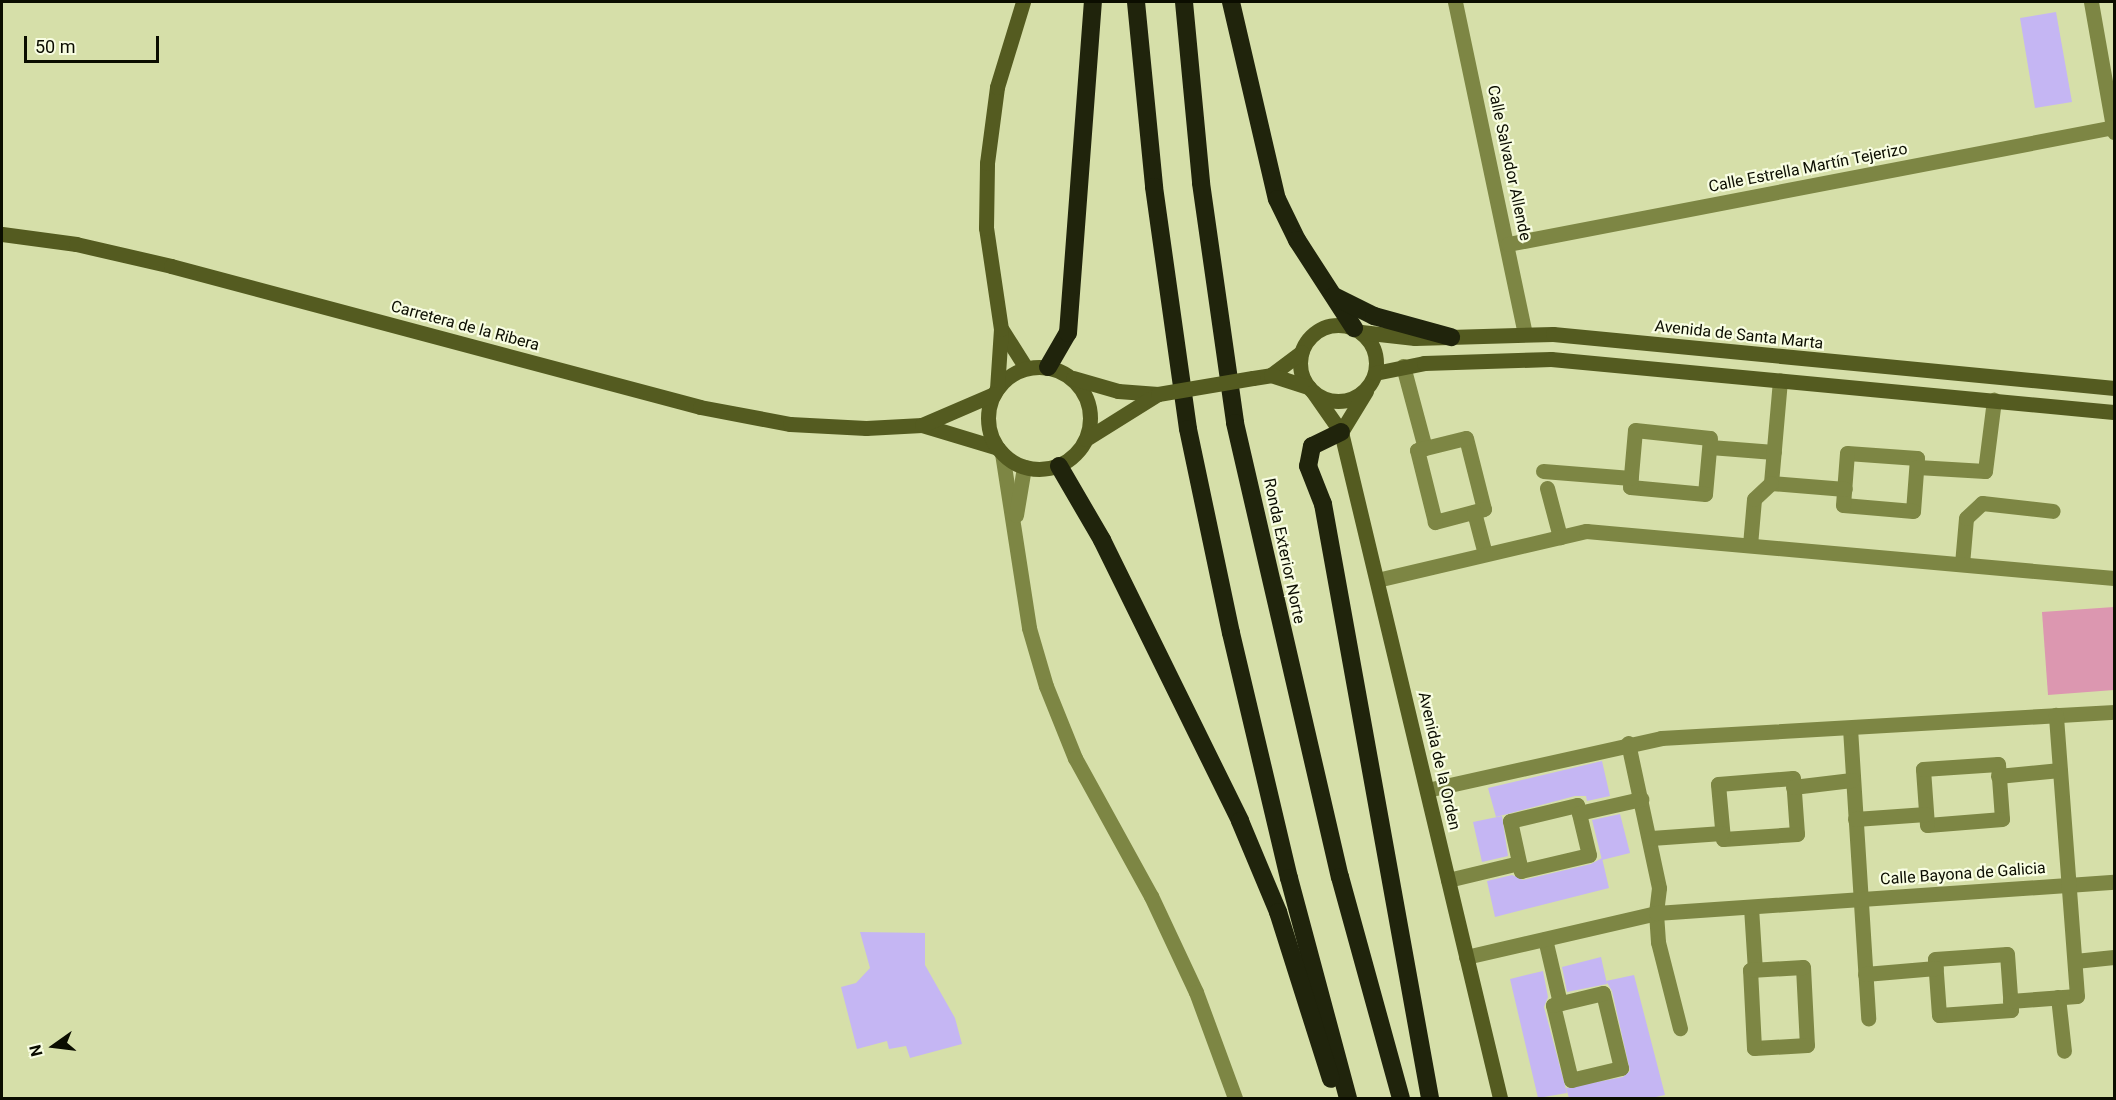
<!DOCTYPE html>
<html>
<head>
<meta charset="utf-8">
<style>
	body { margin:0 }
	#map { position:relative; width:2116px; height:1100px; overflow:hidden; background:#d6dfa9; font-family:Roboto,sans-serif }
	div>[style] { position:absolute }
	.green>* { inset:0; background:#dc97b0 }
	.building>* { inset:0; background:#c5b6f3 }
	.street>* { height:15px; margin:-7.5px; padding:0 7.5px; transform-origin:7.5px; border-radius:7.5px; background:#7d8644 }
	.secondary>* { height:15px; margin:-7.5px; padding:0 7.5px; transform-origin:7.5px; border-radius:7.5px; background:#545b20 }
	.secondary>.ring { margin:-7.5px; padding:0; box-sizing:content-box; background:none; border:15px solid #545b20; border-radius:50% }
	.highway>* { height:18px; margin:-9px; padding:0 9px; transform-origin:9px; border-radius:9px; background:#20240c }
	.secondary-bridge>* { height:15px; margin:-7.5px; padding:0 7.5px; transform-origin:7.5px; border-radius:7.5px; background:#545b20 }
	span { translate:-50% -50%; white-space:nowrap; text-align:center; line-height:1.15; -webkit-text-stroke:4.5px #f8fde2; paint-order:stroke }
	.street-label { font-size:16px; color:#0b0d00 }
	.frame { position:absolute; inset:0; border:3px solid #0b0d00; pointer-events:none }
	.north { position:absolute; left:24px; top:1016px; width:60px; height:60px; -webkit-text-stroke:4px #f8fde2; paint-order:stroke; rotate:256deg; font-size:16px; font-weight:700; line-height:24px; text-align:center; color:#0b0d00 }
	.north::after { content:''; display:block; margin:auto; width:21px; height:27px; background:#0b0d00; clip-path:polygon(50% 0,100% 100%,50% 72%,0 100%) }
	.scale { position:absolute; left:24px; top:36px; width:135px; height:27px; box-sizing:border-box; border:3px solid #0b0d00; border-top:0; padding-left:8px; font-size:18px; line-height:21px; white-space:nowrap; color:#0b0d00; -webkit-text-stroke:4px #f8fde2; paint-order:stroke }
</style>
</head>
<body>
<div id="map">
	<div class="green">
		<i style="clip-path:polygon(2114px 607px,2114px 690px,2048px 695px,2042px 612px)"></i>
	</div>
	<div class="building">
		<i style="clip-path:polygon(2056px 12px,2072px 102px,2035px 108px,2020px 18px)"></i>
		<i style="clip-path:polygon(1602px 761px,1610px 796px,1587px 801px,1586px 796px,1575px 796px,1496px 817px,1488px 788px)"></i>
		<i style="clip-path:polygon(1620px 814px,1630px 853px,1602px 860px,1592px 820px)"></i>
		<i style="clip-path:polygon(1502px 816px,1508px 856px,1482px 862px,1473px 822px)"></i>
		<i style="clip-path:polygon(1602px 858px,1609px 888px,1495px 917px,1487px 881px,1512px 875px,1523px 880px,1591px 864px)"></i>
		<i style="clip-path:polygon(860px 932px,925px 933px,925px 965px,955px 1018px,962px 1044px,910px 1058px,906px 1046px,889px 1049px,887px 1041px,857px 1049px,841px 987px,856px 983px,870px 968px)"></i>
		<i style="clip-path:polygon(1601px 957px,1607px 984px,1567px 992px,1562px 967px)"></i>
		<i style="clip-path:polygon(1543px 971px,1548px 997px,1544px 1007px,1567px 1093px,1538px 1098px,1510px 979px)"></i>
		<i style="clip-path:polygon(1634px 975px,1665px 1095px,1651px 1098px,1569px 1098px,1566px 1088px,1623px 1077px,1630px 1071px,1612px 991px,1606px 981px)"></i>
	</div>
	<div class="street">
		<i style="left:1455px;top:2px;width:338px;rotate:78.1deg"></i>
		<i style="left:2091px;top:2px;width:132px;rotate:80deg"></i>
		<i style="left:1508px;top:244px;width:617px;rotate:-10.93deg"></i>
		<i style="left:1403px;top:366px;width:85px;rotate:75deg"></i>
		<i style="left:1635px;top:430px;width:75px;rotate:6.1deg"></i>
		<i style="left:1710px;top:438px;width:56px;rotate:95.1deg"></i>
		<i style="left:1705px;top:494px;width:75px;rotate:-174.7deg"></i>
		<i style="left:1630px;top:487px;width:57px;rotate:-85deg"></i>
		<i style="left:1466px;top:438px;width:73px;rotate:75.8deg"></i>
		<i style="left:1484px;top:509px;width:51px;rotate:165.1deg"></i>
		<i style="left:1435px;top:522px;width:74px;rotate:-104deg"></i>
		<i style="left:1417px;top:450px;width:50px;rotate:-13.8deg"></i>
		<i style="left:1710px;top:447px;width:64px;rotate:4.5deg"></i>
		<i style="left:1002px;top:453px;width:177px;rotate:81.2deg"></i>
		<i style="left:1029px;top:628px;width:60px;rotate:73.7deg"></i>
		<i style="left:1046px;top:686px;width:78px;rotate:68.1deg"></i>
		<i style="left:1075px;top:758px;width:158px;rotate:61.2deg"></i>
		<i style="left:1151px;top:896px;width:106px;rotate:64.9deg"></i>
		<i style="left:1196px;top:992px;width:113px;rotate:69.8deg"></i>
		<i style="left:1847px;top:453px;width:70px;rotate:4.1deg"></i>
		<i style="left:1917px;top:458px;width:53px;rotate:94.3deg"></i>
		<i style="left:1913px;top:511px;width:70px;rotate:-175.1deg"></i>
		<i style="left:1843px;top:505px;width:52px;rotate:-85.6deg"></i>
		<i style="left:1917px;top:467px;width:68px;rotate:3.4deg"></i>
		<i style="left:1985px;top:471px;width:72px;rotate:-82.8deg"></i>
		<i style="left:1543px;top:471px;width:88px;rotate:4.5deg"></i>
		<i style="left:1771px;top:483px;width:103px;rotate:-85deg"></i>
		<i style="left:1771px;top:483px;width:74px;rotate:4.6deg"></i>
		<i style="left:1547px;top:488px;width:51px;rotate:75.1deg"></i>
		<i style="left:1474px;top:512px;width:43px;rotate:75.3deg"></i>
		<i style="left:1016px;top:515px;width:49px;rotate:-80.5deg"></i>
		<i style="left:1750px;top:545px;width:46px;rotate:-85deg"></i>
		<i style="left:1754px;top:499px;width:23px;rotate:-43deg"></i>
		<i style="left:1962px;top:564px;width:46px;rotate:-85deg"></i>
		<i style="left:1966px;top:518px;width:22px;rotate:-43deg"></i>
		<i style="left:1982px;top:503px;width:71px;rotate:6.4deg"></i>
		<i style="left:1377px;top:580px;width:215px;rotate:-13.2deg"></i>
		<i style="left:1586px;top:531px;width:530px;rotate:5.09deg"></i>
		<i style="left:1850px;top:728px;width:291px;rotate:86.4deg"></i>
		<i style="left:1628px;top:743px;width:148px;rotate:77.9deg"></i>
		<i style="left:1659px;top:888px;width:25px;rotate:97deg"></i>
		<i style="left:1656px;top:913px;width:29px;rotate:86deg"></i>
		<i style="left:1658px;top:942px;width:89px;rotate:75.7deg"></i>
		<i style="left:1998px;top:764px;width:55px;rotate:85.8deg"></i>
		<i style="left:2002px;top:819px;width:75px;rotate:175.4deg"></i>
		<i style="left:1927px;top:825px;width:56px;rotate:-94.1deg"></i>
		<i style="left:1923px;top:769px;width:75px;rotate:-3.8deg"></i>
		<i style="left:1998px;top:776px;width:62px;rotate:-5.5deg"></i>
		<i style="left:1793px;top:778px;width:56px;rotate:85.9deg"></i>
		<i style="left:1797px;top:834px;width:74px;rotate:176.1deg"></i>
		<i style="left:1723px;top:839px;width:55px;rotate:-95.2deg"></i>
		<i style="left:1718px;top:784px;width:75px;rotate:-4.6deg"></i>
		<i style="left:1793px;top:787px;width:59px;rotate:-6.8deg"></i>
		<i style="left:1427px;top:790px;width:240px;rotate:-12.5deg"></i>
		<i style="left:1661px;top:738px;width:454px;rotate:-3.3deg"></i>
		<i style="left:1577px;top:805px;width:51px;rotate:76.5deg"></i>
		<i style="left:1589px;top:855px;width:70px;rotate:166.8deg"></i>
		<i style="left:1521px;top:871px;width:51px;rotate:-102.4deg"></i>
		<i style="left:1510px;top:821px;width:69px;rotate:-13.4deg"></i>
		<i style="left:1579px;top:813px;width:64px;rotate:-12.7deg"></i>
		<i style="left:1855px;top:819px;width:71px;rotate:-4deg"></i>
		<i style="left:1651px;top:838px;width:71px;rotate:-4deg"></i>
		<i style="left:1448px;top:880px;width:73px;rotate:-13.5deg"></i>
		<i style="left:1751px;top:907px;width:63px;rotate:86.4deg"></i>
		<i style="left:1545px;top:939px;width:66px;rotate:76.8deg"></i>
		<i style="left:2007px;top:954px;width:56px;rotate:85.9deg"></i>
		<i style="left:2011px;top:1010px;width:72px;rotate:176deg"></i>
		<i style="left:1939px;top:1015px;width:56px;rotate:-94.1deg"></i>
		<i style="left:1935px;top:959px;width:72px;rotate:-4deg"></i>
		<i style="left:1466px;top:957px;width:195px;rotate:-13deg"></i>
		<i style="left:1656px;top:913px;width:459px;rotate:-3.9deg"></i>
		<i style="left:2075px;top:961px;width:39px;rotate:-6deg"></i>
		<i style="left:1803px;top:967px;width:78px;rotate:87.1deg"></i>
		<i style="left:1807px;top:1045px;width:53px;rotate:176.8deg"></i>
		<i style="left:1754px;top:1048px;width:78px;rotate:-92.9deg"></i>
		<i style="left:1750px;top:970px;width:53px;rotate:-3.2deg"></i>
		<i style="left:1865px;top:974px;width:71px;rotate:-4.8deg"></i>
		<i style="left:1603px;top:993px;width:77px;rotate:76.5deg"></i>
		<i style="left:1621px;top:1068px;width:51px;rotate:166.5deg"></i>
		<i style="left:1571px;top:1080px;width:77px;rotate:-103.5deg"></i>
		<i style="left:1553px;top:1005px;width:51px;rotate:-13.5deg"></i>
		<i style="left:2058px;top:997px;width:54px;rotate:83.7deg"></i>
		<i style="left:2010px;top:1001px;width:67px;rotate:-4.3deg"></i>
		<i style="left:2077px;top:996px;width:282px;rotate:-94.3deg"></i>
	</div>
	<div class="secondary">
		<i style="left:2px;top:234px;width:75px;rotate:7.7deg"></i>
		<i style="left:76px;top:244px;width:98px;rotate:13deg"></i>
		<i style="left:171px;top:266px;width:547px;rotate:14.92deg"></i>
		<i style="left:700px;top:407px;width:92px;rotate:10.7deg"></i>
		<i style="left:790px;top:424px;width:76px;rotate:3deg"></i>
		<i style="left:866px;top:428px;width:56px;rotate:-3.1deg"></i>
		<i style="left:922px;top:425px;width:79px;rotate:16.8deg"></i>
		<i class="ring" style="left:1300px;top:325px;width:61px;height:61px"></i>
		<i style="left:1002px;top:330px;width:45px;rotate:57.7deg"></i>
		<i style="left:1361px;top:332px;width:54px;rotate:6.3deg"></i>
		<i style="left:1415px;top:338px;width:138px;rotate:-1.7deg"></i>
		<i style="left:1553px;top:334px;width:564px;rotate:5.5deg"></i>
		<i class="ring" style="left:988px;top:367px;width:87px;height:87px"></i>
		<i style="left:1375px;top:373px;width:50px;rotate:-11.5deg"></i>
		<i style="left:1424px;top:363px;width:127px;rotate:-1.8deg"></i>
		<i style="left:1551px;top:359px;width:565px;rotate:5.38deg"></i>
		<i style="left:1271px;top:375px;width:38px;rotate:-37deg"></i>
		<i style="left:1073px;top:378px;width:47px;rotate:16.1deg"></i>
		<i style="left:1118px;top:391px;width:40px;rotate:4.3deg"></i>
		<i style="left:1253px;top:378px;width:18px;rotate:-9deg"></i>
		<i style="left:1271px;top:375px;width:40px;rotate:18deg"></i>
		<i style="left:997px;top:389px;width:60px;rotate:-86.2deg"></i>
		<i style="left:1001px;top:329px;width:102px;rotate:-98.4deg"></i>
		<i style="left:986px;top:228px;width:65px;rotate:-89.1deg"></i>
		<i style="left:987px;top:163px;width:77px;rotate:-82.5deg"></i>
		<i style="left:997px;top:87px;width:89px;rotate:-73deg"></i>
		<i style="left:1313px;top:392px;width:49px;rotate:55deg"></i>
		<i style="left:1341px;top:432px;width:685px;rotate:76.57deg"></i>
		<i style="left:922px;top:425px;width:78px;rotate:-23.3deg"></i>
		<i style="left:1341px;top:432px;width:48px;rotate:-58.6deg"></i>
		<i style="left:1086px;top:439px;width:85px;rotate:-32deg"></i>
	</div>
	<div class="highway">
		<i style="left:1136px;top:2px;width:186px;rotate:84.4deg"></i>
		<i style="left:1154px;top:187px;width:244px;rotate:82deg"></i>
		<i style="left:1188px;top:429px;width:208px;rotate:78.1deg"></i>
		<i style="left:1231px;top:633px;width:252px;rotate:76.7deg"></i>
		<i style="left:1289px;top:878px;width:228px;rotate:75deg"></i>
		<i style="left:1184px;top:2px;width:182px;rotate:84.6deg"></i>
		<i style="left:1201px;top:183px;width:242px;rotate:81.9deg"></i>
		<i style="left:1235px;top:423px;width:466px;rotate:77deg"></i>
		<i style="left:1340px;top:877px;width:229px;rotate:74.6deg"></i>
		<i style="left:1231px;top:2px;width:202px;rotate:76.9deg"></i>
		<i style="left:1277px;top:199px;width:46px;rotate:64deg"></i>
		<i style="left:1297px;top:240px;width:105px;rotate:57.1deg"></i>
		<i style="left:1334px;top:296px;width:45px;rotate:26.6deg"></i>
		<i style="left:1374px;top:316px;width:80px;rotate:15.3deg"></i>
		<i style="left:1048px;top:367px;width:39px;rotate:-60deg"></i>
		<i style="left:1068px;top:333px;width:332px;rotate:-85.7deg"></i>
		<i style="left:1341px;top:432px;width:32px;rotate:154deg"></i>
		<i style="left:1312px;top:446px;width:20px;rotate:101deg"></i>
		<i style="left:1308px;top:466px;width:41px;rotate:68.5deg"></i>
		<i style="left:1323px;top:504px;width:604px;rotate:79.79deg"></i>
		<i style="left:1059px;top:466px;width:86px;rotate:59.8deg"></i>
		<i style="left:1102px;top:540px;width:313px;rotate:63.8deg"></i>
		<i style="left:1240px;top:821px;width:99px;rotate:67.3deg"></i>
		<i style="left:1278px;top:912px;width:175px;rotate:72.4deg"></i>
	</div>
	<div class="secondary-bridge">
		<i style="left:1158px;top:394px;width:96px;rotate:-9.6deg"></i>
	</div>
	<div class="street-label">
		<span style="left:1509px;top:163px;rotate:78deg">Calle Salvador Allende</span>
		<span style="left:1808px;top:168px;rotate:-11deg">Calle Estrella Martín Tejerizo</span>
		<span style="left:465px;top:326px;rotate:15deg">Carretera de la Ribera</span>
		<span style="left:1739px;top:335px;rotate:6deg">Avenida de Santa Marta</span>
		<span style="left:1284px;top:551px;rotate:78deg">Ronda Exterior Norte</span>
		<span style="left:1439px;top:761px;rotate:77deg">Avenida de la Orden</span>
		<span style="left:1963px;top:874px;rotate:-4deg">Calle Bayona de Galicia</span>
	</div>
	<div class="frame"></div>
	<div class="north">N</div>
	<div class="scale">50 m</div>
</div>
</body>
</html>
